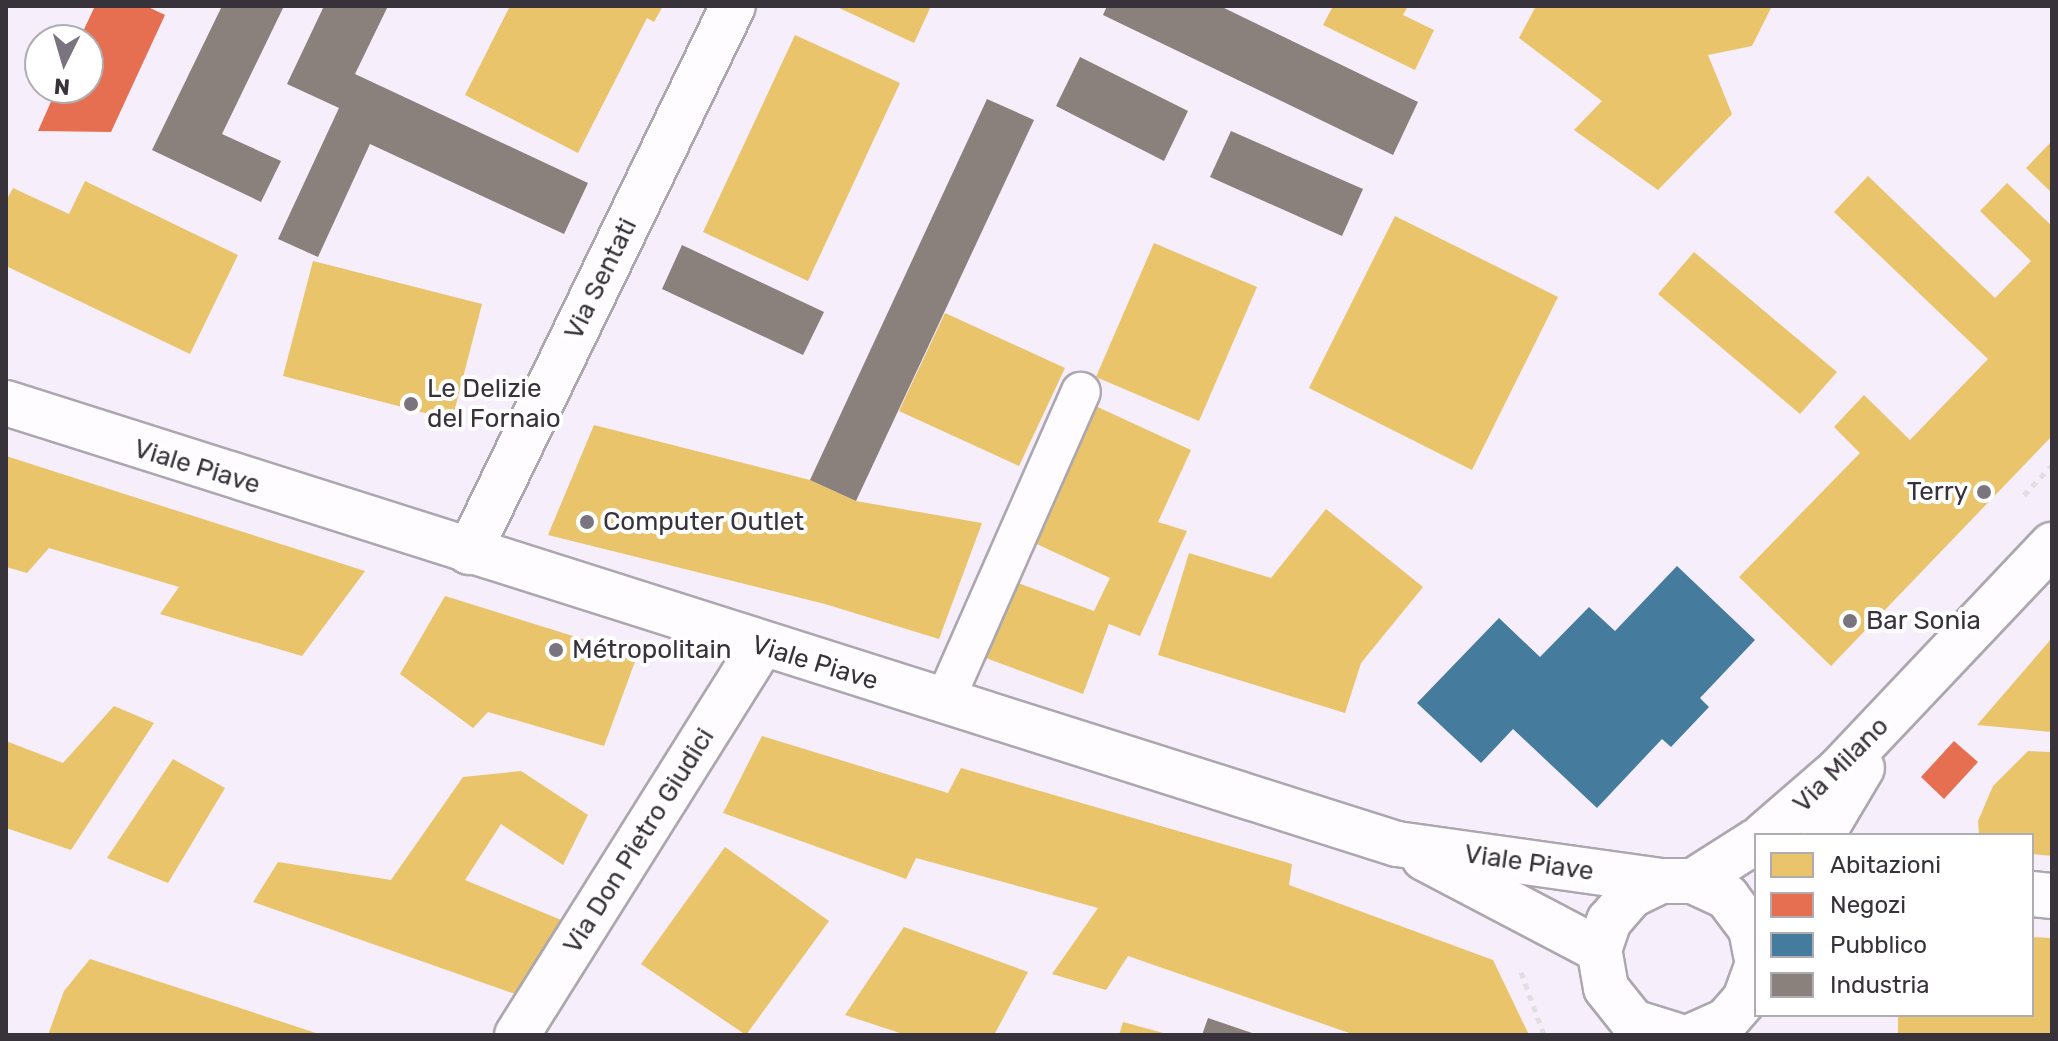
<!DOCTYPE html>
<html>
<head>
<meta charset="utf-8">
<style>
	body { margin:0 }
	#map { position:relative; width:2058px; height:1041px; overflow:hidden; background:#f6eefa; font-family:Rubik,sans-serif }
	div>[style] { position:absolute }
	.homes>* { inset:0; background:#e9c46a }
	.shops>* { inset:0; background:#e76f51 }
	.public>* { inset:0; background:#457b9d }
	.industry>* { inset:0; background:#8a817c }
	.path>* { height:5px; margin-top:-2.5px; transform-origin:0; background:repeating-linear-gradient(90deg,#e1dfe2 0 6px,transparent 0 12px) }
	.roads { filter:drop-shadow(2px 0 #aca7af) drop-shadow(-2px 0 #aca7af) drop-shadow(0 2px #aca7af) drop-shadow(0 -2px #aca7af) }
	.lane>* { height:38px; margin:-19px; padding:0 19px; transform-origin:19px; border-radius:19px; background:#fefcfe }
	.street>* { height:44px; margin:-22px; padding:0 22px; transform-origin:22px; border-radius:22px; background:#fefcfe }
	.secondary>* { height:44px; margin:-22px; padding:0 22px; transform-origin:22px; border-radius:22px; background:#fefcfe }
	.dots>* { width:22px; height:22px; translate:-50% -50%; box-sizing:border-box; border:4px solid #fff; border-radius:50% }
	span { translate:-50% -50%; white-space:nowrap; text-align:center; line-height:1.15; -webkit-text-stroke:8px #fff; paint-order:stroke }
	.street-label { font-size:26px; color:#38333b }
	.poi-label { font-size:26px; color:#38333b }
	.left { translate:0 -50%; text-align:left }
	.right { translate:-100% -50%; text-align:right }
	.frame { position:absolute; inset:0; border:8px solid #38333b; pointer-events:none }
	.legend { position:absolute; left:1754px; top:833px; width:280px; height:184px; box-sizing:border-box; background:#fff; border:2px solid #afadb1; margin:0; padding:10px 14px; list-style:none; font-size:24px; color:#38333b }
	.legend li { display:flex; align-items:center; gap:16px; height:40px }
	.legend b { width:40px; border:2px solid #afadb1 }
	.north { position:absolute; left:24px; top:24px; width:80px; height:80px; box-sizing:border-box; background:#fff; border:2px solid #afadb1; border-radius:50%; rotate:185deg; font-size:22px; font-weight:700; line-height:32px; text-align:center; color:#38333b }
	.north::after { content:''; display:block; margin:auto; width:28px; height:36px; background:#7a747e; clip-path:polygon(50% 0,100% 100%,50% 72%,0 100%) }
</style>
</head>
<body>
<div id="map">
	<div class="homes">
		<i style="clip-path:polygon(510px 6px,663px 6px,654px 22px,647px 18px,578px 153px,465px 95px)"></i>
		<i style="clip-path:polygon(835px 6px,931px 6px,914px 43px)"></i>
		<i style="clip-path:polygon(1333px 6px,1408px 6px,1403px 15px,1434px 30px,1415px 70px,1323px 25px)"></i>
		<i style="clip-path:polygon(1536px 6px,1772px 6px,1752px 46px,1708px 55px,1732px 114px,1658px 190px,1574px 130px,1602px 101px,1519px 38px)"></i>
		<i style="clip-path:polygon(795px 35px,900px 83px,808px 281px,703px 232px)"></i>
		<i style="clip-path:polygon(2052px 141px,2052px 193px,2026px 168px)"></i>
		<i style="clip-path:polygon(1868px 176px,1995px 298px,2031px 261px,1980px 211px,2007px 183px,2052px 226px,2052px 436px,1831px 666px,1739px 577px,1860px 453px,1834px 427px,1864px 395px,1910px 440px,1988px 359px,1834px 212px)"></i>
		<i style="clip-path:polygon(85px 181px,238px 255px,190px 354px,6px 266px,6px 201px,13px 188px,69px 214px)"></i>
		<i style="clip-path:polygon(1395px 216px,1558px 297px,1472px 470px,1309px 388px)"></i>
		<i style="clip-path:polygon(1154px 243px,1257px 287px,1199px 421px,1096px 377px)"></i>
		<i style="clip-path:polygon(1694px 252px,1837px 372px,1800px 414px,1658px 294px)"></i>
		<i style="clip-path:polygon(313px 261px,482px 304px,452px 420px,283px 376px)"></i>
		<i style="clip-path:polygon(945px 313px,1065px 368px,1019px 466px,899px 411px)"></i>
		<i style="clip-path:polygon(1091px 404px,1191px 450px,1158px 522px,1187px 531px,1140px 636px,1109px 624px,1083px 694px,986px 658px,1015px 582px,1094px 611px,1110px 578px,1028px 540px)"></i>
		<i style="clip-path:polygon(594px 425px,810px 480px,856px 501px,982px 523px,939px 639px,825px 604px,548px 535px)"></i>
		<i style="clip-path:polygon(6px 456px,84px 481px,365px 571px,302px 656px,160px 614px,179px 587px,49px 548px,27px 573px,6px 567px)"></i>
		<i style="clip-path:polygon(1326px 509px,1423px 587px,1361px 663px,1345px 713px,1158px 655px,1189px 553px,1271px 578px)"></i>
		<i style="clip-path:polygon(445px 596px,637px 656px,604px 746px,488px 712px,473px 728px,400px 674px)"></i>
		<i style="clip-path:polygon(2052px 638px,2052px 732px,1977px 725px)"></i>
		<i style="clip-path:polygon(114px 706px,154px 723px,71px 850px,6px 828px,6px 741px,63px 763px)"></i>
		<i style="clip-path:polygon(762px 736px,948px 793px,961px 768px,1292px 864px,1289px 885px,1493px 960px,1529px 1035px,1355px 1035px,1128px 956px,1106px 990px,1052px 974px,1098px 908px,916px 858px,906px 879px,723px 813px)"></i>
		<i style="clip-path:polygon(2028px 751px,2052px 752px,2052px 856px,2032px 854px,2032px 835px,1979px 835px,1978px 821px,1993px 786px)"></i>
		<i style="clip-path:polygon(173px 759px,225px 788px,168px 883px,107px 858px)"></i>
		<i style="clip-path:polygon(521px 771px,588px 815px,563px 865px,501px 824px,465px 880px,566px 922px,518px 995px,253px 902px,278px 862px,391px 880px,463px 777px)"></i>
		<i style="clip-path:polygon(725px 847px,829px 921px,746px 1035px,641px 964px)"></i>
		<i style="clip-path:polygon(904px 927px,1028px 972px,994px 1035px,906px 1035px,845px 1015px)"></i>
		<i style="clip-path:polygon(2032px 937px,2052px 938px,2052px 1035px,1898px 1035px,1898px 1015px,2032px 1015px)"></i>
		<i style="clip-path:polygon(90px 959px,319px 1034px,319px 1035px,48px 1035px,64px 991px)"></i>
		<i style="clip-path:polygon(1123px 1022px,1167px 1034px,1167px 1035px,1119px 1035px)"></i>
	</div>
	<div class="shops">
		<i style="clip-path:polygon(95px 6px,146px 6px,165px 15px,111px 132px,38px 131px,57px 88px,88px 88px,88px 40px,79px 40px)"></i>
		<i style="clip-path:polygon(1954px 741px,1978px 762px,1944px 799px,1921px 777px)"></i>
	</div>
	<div class="public">
		<i style="clip-path:polygon(1677px 566px,1755px 640px,1700px 698px,1709px 707px,1671px 747px,1662px 739px,1597px 808px,1513px 729px,1481px 763px,1417px 703px,1499px 618px,1540px 657px,1589px 607px,1615px 631px)"></i>
	</div>
	<div class="industry">
		<i style="clip-path:polygon(222px 6px,284px 6px,222px 134px,281px 161px,261px 202px,152px 150px)"></i>
		<i style="clip-path:polygon(324px 6px,388px 6px,355px 74px,588px 183px,564px 234px,370px 144px,318px 257px,278px 239px,339px 108px,287px 84px)"></i>
		<i style="clip-path:polygon(1107px 6px,1220px 6px,1418px 102px,1393px 155px,1103px 15px)"></i>
		<i style="clip-path:polygon(1080px 57px,1188px 111px,1164px 161px,1056px 106px)"></i>
		<i style="clip-path:polygon(987px 99px,1034px 120px,856px 501px,810px 480px)"></i>
		<i style="clip-path:polygon(1231px 131px,1363px 189px,1342px 236px,1210px 177px)"></i>
		<i style="clip-path:polygon(682px 245px,824px 312px,803px 355px,662px 289px)"></i>
		<i style="clip-path:polygon(1208px 1018px,1255px 1034px,1255px 1035px,1202px 1035px)"></i>
	</div>
	<div class="path">
		<i style="left:2024px;top:495px;width:41px;rotate:-47deg"></i>
		<i style="left:1521px;top:972px;width:67px;rotate:69.9deg"></i>
	</div>
	<div class="roads">
		<div class="lane">
			<i style="left:944px;top:702px;width:339px;rotate:-66.2deg"></i>
		</div>
		<div class="street">
			<i style="left:6px;top:403px;width:1459px;rotate:17.59deg"></i>
			<i style="left:1397px;top:844px;width:267px;rotate:8deg"></i>
			<i style="left:469px;top:552px;width:606px;rotate:-64.2deg"></i>
			<i style="left:1424px;top:858px;width:198px;rotate:27.7deg"></i>
			<i style="left:2032px;top:894px;width:20px;rotate:6deg"></i>
			<i style="left:517px;top:1035px;width:459px;rotate:-57.9deg"></i>
		</div>
		<div class="secondary">
			<i style="left:1764px;top:835px;width:99px;rotate:-40.9deg"></i>
			<i style="left:1839px;top:770px;width:310px;rotate:-46.6deg"></i>
			<i style="left:1822px;top:835px;width:78px;rotate:-59.2deg"></i>
			<i style="left:1693px;top:881px;width:75px;rotate:-32.4deg"></i>
			<i style="left:1675px;top:1035px;width:44px;rotate:-162.8deg"></i>
			<i style="left:1633px;top:1022px;width:43px;rotate:-128.5deg"></i>
			<i style="left:1606px;top:988px;width:39px;rotate:-100deg"></i>
			<i style="left:1599px;top:950px;width:31px;rotate:-71deg"></i>
			<i style="left:1609px;top:921px;width:35px;rotate:-49deg"></i>
			<i style="left:1632px;top:895px;width:32px;rotate:-26deg"></i>
			<i style="left:1661px;top:881px;width:32px"></i>
			<i style="left:1693px;top:881px;width:38px;rotate:25deg"></i>
			<i style="left:1727px;top:897px;width:40px;rotate:53deg"></i>
			<i style="left:1751px;top:929px;width:26px;rotate:79deg"></i>
			<i style="left:1694px;top:1035px;width:35px;rotate:-24deg"></i>
			<i style="left:1726px;top:1021px;width:29px;rotate:-49deg"></i>
			<i style="left:1745px;top:999px;width:33px;rotate:-70deg"></i>
		</div>
	</div>
	<div class="dots">
		<i style="left:411px;top:404px;background:#7a747e"></i>
		<i style="left:1984px;top:492px;background:#7a747e"></i>
		<i style="left:587px;top:522px;background:#7a747e"></i>
		<i style="left:1850px;top:621px;background:#7a747e"></i>
		<i style="left:556px;top:650px;background:#7a747e"></i>
	</div>
	<div class="street-label">
		<span style="left:601px;top:279px;rotate:-64deg">Via Sentati</span>
		<span style="left:197px;top:467px;rotate:17deg">Viale Piave</span>
		<span style="left:815px;top:663px;rotate:17deg">Viale Piave</span>
		<span style="left:1841px;top:765px;rotate:-45deg">Via Milano</span>
		<span style="left:639px;top:841px;rotate:-58deg">Via Don Pietro Giudici</span>
		<span style="left:1529px;top:863px;rotate:8deg">Viale Piave</span>
	</div>
	<div class="poi-label">
		<span class="left" style="left:427px;top:404px">Le Delizie<br>del Fornaio</span>
		<span class="right" style="left:1968px;top:492px">Terry</span>
		<span class="left" style="left:603px;top:522px">Computer Outlet</span>
		<span class="left" style="left:1866px;top:621px">Bar Sonia</span>
		<span class="left" style="left:572px;top:650px">Métropolitain</span>
	</div>
	<div class="frame"></div>
	<ul class="legend">
	<li><b style="height:22px;background:#e9c46a"></b>Abitazioni</li>
	<li><b style="height:22px;background:#e76f51"></b>Negozi</li>
	<li><b style="height:22px;background:#457b9d"></b>Pubblico</li>
	<li><b style="height:22px;background:#8a817c"></b>Industria</li>
	</ul>
	<div class="north">N</div>
</div>
</body>
</html>
